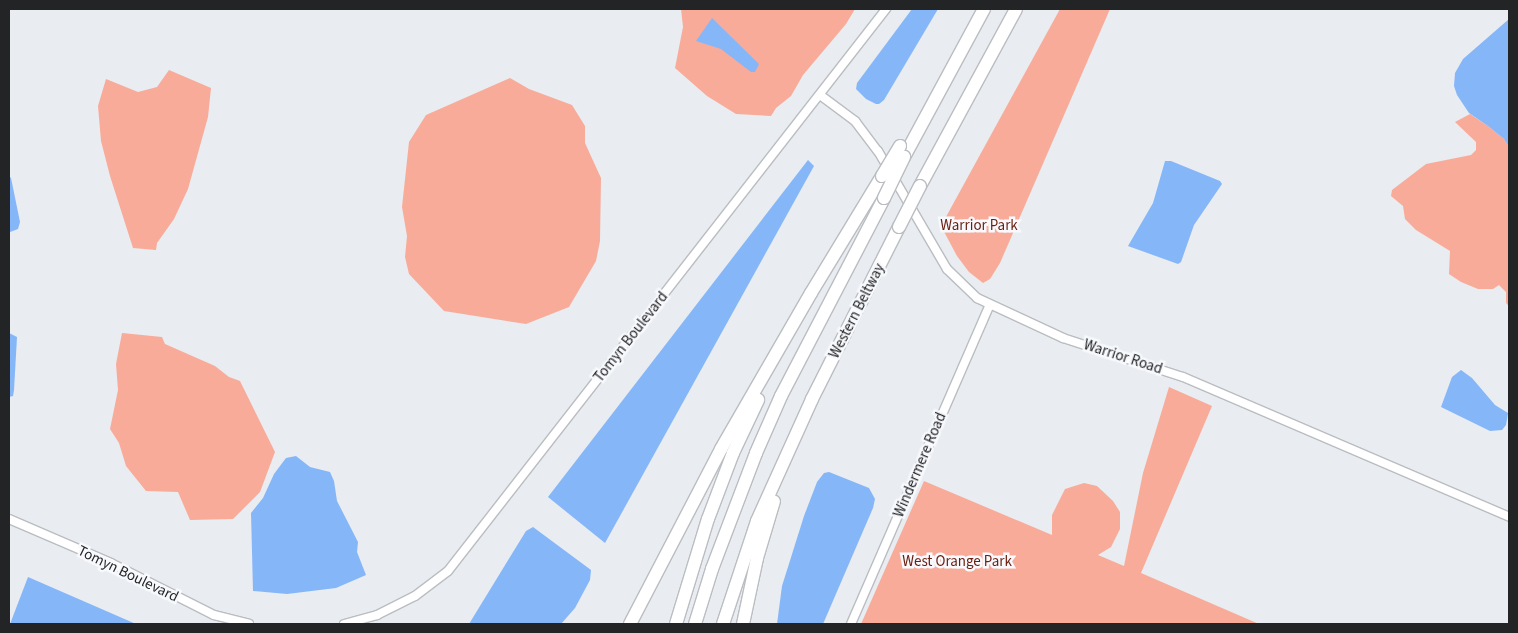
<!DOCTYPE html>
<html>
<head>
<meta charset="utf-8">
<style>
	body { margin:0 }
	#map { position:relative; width:1518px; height:633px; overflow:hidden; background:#e9ecf0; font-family:"Source Sans 3",sans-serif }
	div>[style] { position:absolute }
	.green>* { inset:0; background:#f8ab99 }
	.water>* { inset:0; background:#85b6f8 }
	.roads { filter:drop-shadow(1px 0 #babdc1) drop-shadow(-1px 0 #babdc1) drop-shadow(0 1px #babdc1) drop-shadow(0 -1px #babdc1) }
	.tertiary>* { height:8px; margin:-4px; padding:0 4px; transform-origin:4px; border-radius:4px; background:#fff }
	.motorway>* { height:12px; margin:-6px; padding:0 6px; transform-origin:6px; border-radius:6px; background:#fff }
	.bridges { filter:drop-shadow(1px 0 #babdc1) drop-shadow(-1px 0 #babdc1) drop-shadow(0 1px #babdc1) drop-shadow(0 -1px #babdc1) }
	.motorway-bridge>* { height:12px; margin:-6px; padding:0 6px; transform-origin:6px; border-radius:6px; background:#fff }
	span { translate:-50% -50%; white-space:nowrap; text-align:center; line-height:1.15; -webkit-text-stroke:5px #f7f9fd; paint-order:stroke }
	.park-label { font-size:15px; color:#6a1e0f }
	.street-label { font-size:15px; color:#232425 }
	.frame { position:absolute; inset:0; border:10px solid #232425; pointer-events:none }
</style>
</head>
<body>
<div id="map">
	<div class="green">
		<i style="clip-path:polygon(681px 9px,855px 9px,846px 24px,803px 75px,791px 96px,776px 108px,771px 116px,736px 114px,707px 96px,675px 68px,683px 27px)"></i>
		<i style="clip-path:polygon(1060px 9px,1110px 9px,1000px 263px,990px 279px,983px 283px,969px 272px,957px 256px,941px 226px)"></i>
		<i style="clip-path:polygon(169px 70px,211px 88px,208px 117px,188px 189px,174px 219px,157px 243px,156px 250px,133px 248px,110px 176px,101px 141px,98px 106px,106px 79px,138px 92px,157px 87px)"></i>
		<i style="clip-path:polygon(510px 78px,529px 89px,572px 105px,585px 126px,585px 143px,601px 178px,600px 241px,596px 261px,569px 307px,526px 324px,444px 311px,409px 274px,405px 257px,407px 236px,402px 207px,409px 142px,426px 115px)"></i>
		<i style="clip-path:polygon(1470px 114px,1488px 126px,1504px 139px,1509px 147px,1509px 306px,1506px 303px,1506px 292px,1499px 285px,1493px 289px,1478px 289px,1461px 282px,1449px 274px,1450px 251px,1416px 230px,1405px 219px,1403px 206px,1391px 196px,1392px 190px,1426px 164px,1471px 155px,1476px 150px,1476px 142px,1455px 122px)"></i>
		<i style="clip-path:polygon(122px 333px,162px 337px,165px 344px,215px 366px,229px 377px,240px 381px,275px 452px,260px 492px,233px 519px,190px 520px,178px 492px,146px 491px,126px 466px,119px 443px,110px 429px,118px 390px,116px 364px)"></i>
		<i style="clip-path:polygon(1169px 387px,1212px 406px,1141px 573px,1259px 624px,861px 624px,924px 481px,1052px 535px,1052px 515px,1065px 489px,1084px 483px,1097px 486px,1113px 501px,1120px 512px,1120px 529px,1111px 547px,1098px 555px,1124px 566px,1143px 473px)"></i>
	</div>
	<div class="water">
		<i style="clip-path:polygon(912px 9px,938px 9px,884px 100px,879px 104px,876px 104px,866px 99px,856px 89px,857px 83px)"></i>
		<i style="clip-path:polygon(712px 18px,759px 64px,755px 72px,751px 72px,721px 49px,696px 41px)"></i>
		<i style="clip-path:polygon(1509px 19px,1509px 147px,1504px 139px,1488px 126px,1469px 113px,1457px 95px,1454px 86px,1455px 73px,1463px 59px)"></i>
		<i style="clip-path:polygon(808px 160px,814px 166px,605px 543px,548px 497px)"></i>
		<i style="clip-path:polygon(1165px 161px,1171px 161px,1220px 181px,1222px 184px,1194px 225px,1181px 262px,1178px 264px,1128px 246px,1153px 203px)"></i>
		<i style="clip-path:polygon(9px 176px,11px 178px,20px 222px,18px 229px,10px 232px)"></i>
		<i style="clip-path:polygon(9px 333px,17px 337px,14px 390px,13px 396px,9px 397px)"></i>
		<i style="clip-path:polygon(1461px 370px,1472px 378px,1495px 405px,1508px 413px,1506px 425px,1502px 430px,1490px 431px,1441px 407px,1452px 377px)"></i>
		<i style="clip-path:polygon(296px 456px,310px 467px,330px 472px,334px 481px,337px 501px,358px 542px,357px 552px,366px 575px,336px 588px,287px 594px,253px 591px,251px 513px,263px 498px,274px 474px,286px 458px)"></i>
		<i style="clip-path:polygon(829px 472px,869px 488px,875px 499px,873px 508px,823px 624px,777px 624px,782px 586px,804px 516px,817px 482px,824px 473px)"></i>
		<i style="clip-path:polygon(533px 527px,591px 570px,590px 580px,575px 608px,561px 624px,469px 624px,526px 531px)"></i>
		<i style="clip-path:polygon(28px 577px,136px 624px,10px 624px)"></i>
	</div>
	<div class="roads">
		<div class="tertiary">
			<i style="left:820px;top:95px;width:44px;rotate:36.6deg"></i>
			<i style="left:855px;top:121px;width:38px;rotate:53deg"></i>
			<i style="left:878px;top:151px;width:137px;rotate:59.7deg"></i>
			<i style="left:947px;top:269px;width:42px;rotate:44deg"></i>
			<i style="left:977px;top:298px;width:95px;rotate:24.9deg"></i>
			<i style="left:1063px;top:338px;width:126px;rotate:18deg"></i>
			<i style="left:1183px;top:377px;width:355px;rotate:23.2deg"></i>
			<i style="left:9px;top:519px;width:111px;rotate:23.3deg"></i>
			<i style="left:111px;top:563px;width:115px;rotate:26.8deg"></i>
			<i style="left:214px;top:615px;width:36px;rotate:14deg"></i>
			<i style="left:344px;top:624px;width:34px;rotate:-15deg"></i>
			<i style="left:377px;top:615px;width:42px;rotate:-26.6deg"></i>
			<i style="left:415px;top:596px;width:41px;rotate:-37.1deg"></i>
			<i style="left:448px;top:571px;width:713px;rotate:-52.07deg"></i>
			<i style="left:851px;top:624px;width:348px;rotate:-66.5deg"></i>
		</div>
		<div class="motorway">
			<i style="left:904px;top:157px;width:168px;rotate:-61.6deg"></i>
			<i style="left:920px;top:186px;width:201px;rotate:-61.5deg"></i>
			<i style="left:630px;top:624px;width:197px;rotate:-62.5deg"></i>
			<i style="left:721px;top:449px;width:180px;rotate:-60deg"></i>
			<i style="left:811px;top:293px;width:137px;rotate:-58.7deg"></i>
			<i style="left:676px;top:624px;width:110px;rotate:-73.1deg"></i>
			<i style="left:708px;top:519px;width:71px;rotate:-69.3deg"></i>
			<i style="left:733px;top:453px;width:59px;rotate:-64.7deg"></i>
			<i style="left:695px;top:624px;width:58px;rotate:-72.8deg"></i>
			<i style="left:712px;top:569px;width:124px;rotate:-69.2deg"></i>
			<i style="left:756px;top:453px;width:62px;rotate:-66.3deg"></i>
			<i style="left:781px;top:396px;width:223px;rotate:-62.5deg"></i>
			<i style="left:723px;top:624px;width:108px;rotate:-71.7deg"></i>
			<i style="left:757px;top:521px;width:134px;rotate:-65.7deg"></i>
			<i style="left:812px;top:399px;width:193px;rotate:-63.2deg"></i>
			<i style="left:743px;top:624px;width:67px;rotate:-78deg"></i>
			<i style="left:757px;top:558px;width:59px;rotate:-73.4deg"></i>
		</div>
	</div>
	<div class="bridges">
		<div class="motorway-bridge">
			<i style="left:882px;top:176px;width:35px;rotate:-59deg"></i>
			<i style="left:884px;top:198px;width:46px;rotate:-64deg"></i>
			<i style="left:899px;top:227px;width:46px;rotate:-62.9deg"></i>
		</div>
	</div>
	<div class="park-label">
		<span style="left:979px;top:226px">Warrior Park</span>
		<span style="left:957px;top:562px">West Orange Park</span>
	</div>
	<div class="street-label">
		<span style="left:857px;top:311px;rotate:-63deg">Western Beltway</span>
		<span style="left:631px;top:337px;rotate:-52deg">Tomyn Boulevard</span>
		<span style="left:1123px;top:357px;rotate:18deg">Warrior Road</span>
		<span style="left:920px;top:465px;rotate:-67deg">Windermere Road</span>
		<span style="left:128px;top:574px;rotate:26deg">Tomyn Boulevard</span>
	</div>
	<div class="frame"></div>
</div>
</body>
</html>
